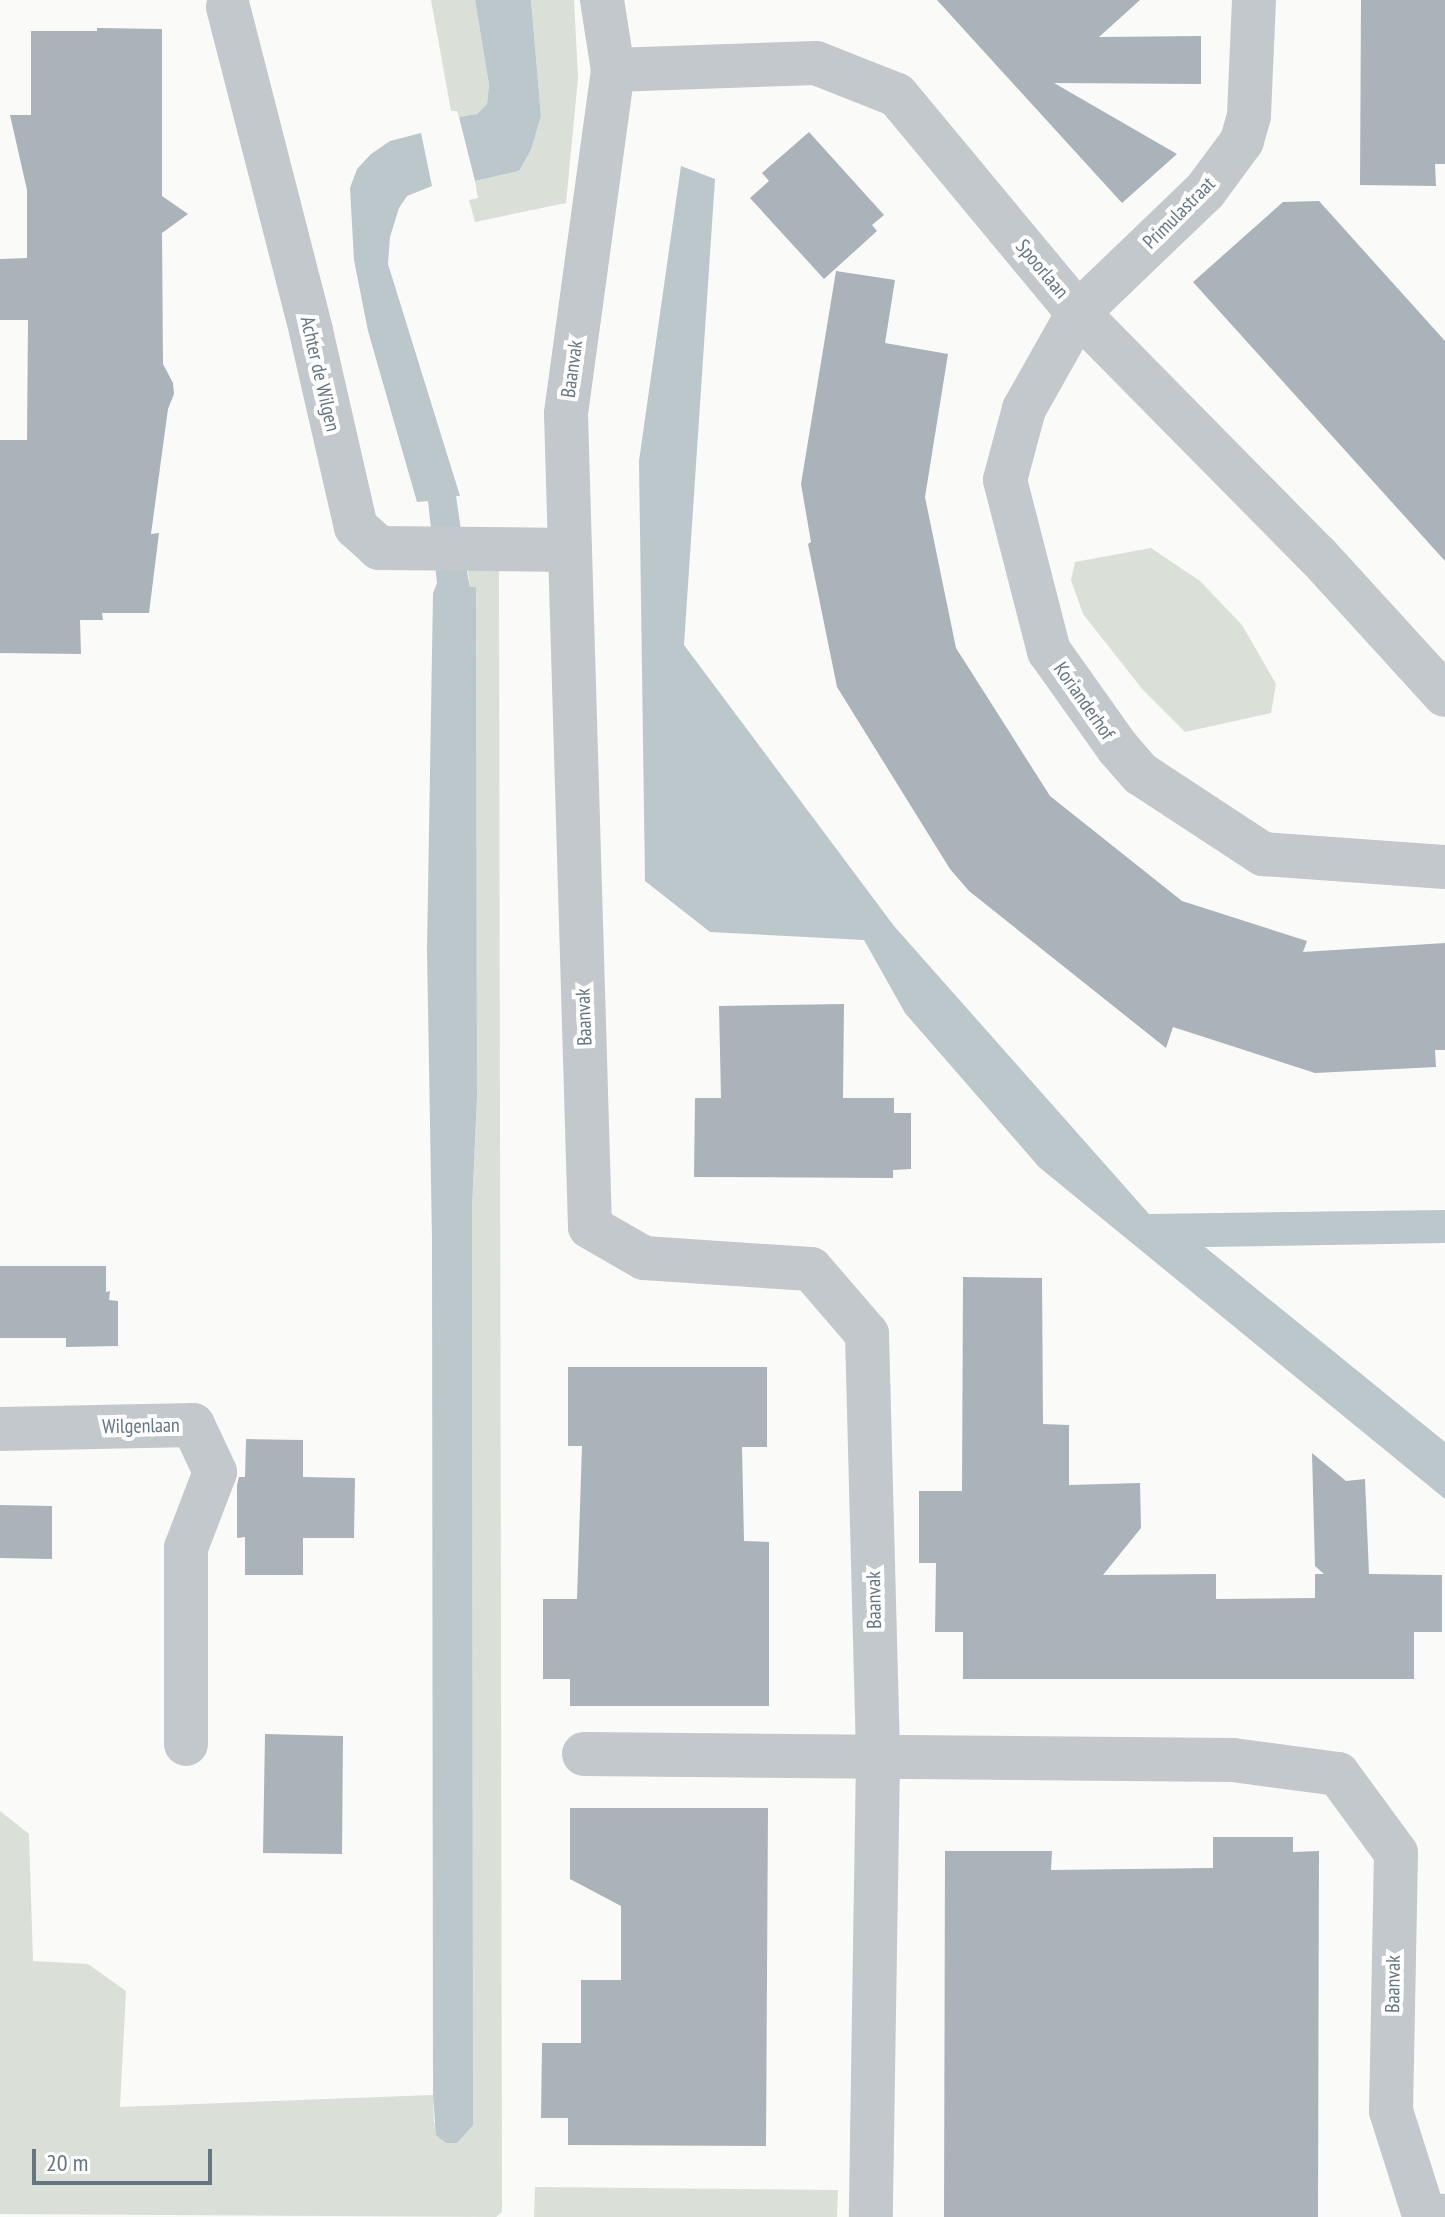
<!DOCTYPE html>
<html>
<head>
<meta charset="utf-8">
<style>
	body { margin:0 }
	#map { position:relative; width:1445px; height:2217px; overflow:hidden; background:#fafaf8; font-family:"PT Sans Narrow",sans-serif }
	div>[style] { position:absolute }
	.green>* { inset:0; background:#dadfd7 }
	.water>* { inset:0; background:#bbc7cb }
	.building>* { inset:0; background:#aab3b9 }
	.minor>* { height:44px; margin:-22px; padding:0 22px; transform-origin:22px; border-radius:22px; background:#c3c8cc }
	span { translate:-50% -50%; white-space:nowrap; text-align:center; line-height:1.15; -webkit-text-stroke:8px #fff; paint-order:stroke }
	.street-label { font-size:20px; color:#657683 }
	.scale { position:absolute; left:32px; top:2149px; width:180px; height:36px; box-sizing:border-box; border:4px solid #657683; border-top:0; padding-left:10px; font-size:24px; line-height:28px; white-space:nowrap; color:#657683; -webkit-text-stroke:6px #fff; paint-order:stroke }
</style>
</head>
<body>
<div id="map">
	<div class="green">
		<i style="clip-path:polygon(431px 0,475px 0,489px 85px,487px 105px,477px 114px,459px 117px,457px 111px,451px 111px)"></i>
		<i style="clip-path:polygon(531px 0,574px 0,578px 78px,566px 203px,475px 222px,469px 200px,478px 198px,475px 181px,519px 171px,531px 150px,541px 116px)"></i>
		<i style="clip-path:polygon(1151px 548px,1200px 581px,1242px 625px,1276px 684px,1271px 713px,1185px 732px,1143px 690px,1083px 614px,1071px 580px,1075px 562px)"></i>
		<i style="clip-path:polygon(468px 570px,499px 571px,502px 2212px,496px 2217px,0 2214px,0 1811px,29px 1834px,33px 1961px,88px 1964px,126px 1991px,120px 2107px,433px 2095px,434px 2123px,473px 2125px,472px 1208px,477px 1098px,476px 588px,470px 587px)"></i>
		<i style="clip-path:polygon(535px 2187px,838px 2190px,837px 2217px,534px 2217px)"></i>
	</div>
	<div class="water">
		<i style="clip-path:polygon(475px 0,531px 0,541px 116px,531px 150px,519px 171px,475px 181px,459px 117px,477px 114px,487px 104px,489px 85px)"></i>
		<i style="clip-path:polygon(421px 133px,432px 186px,407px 196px,399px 208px,390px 237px,388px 264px,460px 496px,456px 496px,468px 577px,470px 587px,476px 587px,477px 1098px,472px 1208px,473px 2093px,473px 2125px,457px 2143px,446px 2143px,436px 2135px,433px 2095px,432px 1239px,427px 950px,433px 593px,437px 583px,428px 501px,417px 502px,368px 331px,354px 260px,350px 188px,357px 169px,371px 154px,390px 141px)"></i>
		<i style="clip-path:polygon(681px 166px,715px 179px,684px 645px,894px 926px,1149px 1214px,1445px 1210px,1445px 1243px,1205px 1247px,1445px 1442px,1445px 1499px,1039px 1167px,905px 1013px,864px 940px,710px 932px,645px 881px,639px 461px)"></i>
	</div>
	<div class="building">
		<i style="clip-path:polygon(937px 0,1140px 0,1099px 37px,1201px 36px,1201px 84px,1054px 83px,1177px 154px,1122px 203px)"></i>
		<i style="clip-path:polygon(1361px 0,1445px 0,1445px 164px,1435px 164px,1436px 186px,1360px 185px)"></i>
		<i style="clip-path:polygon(97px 28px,162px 29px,162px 196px,188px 214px,162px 233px,163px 364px,173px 383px,174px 394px,168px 409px,151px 534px,159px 533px,149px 613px,102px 613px,103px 620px,80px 620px,81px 654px,0 653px,0 440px,27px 440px,28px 320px,0 320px,0 259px,27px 258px,27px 190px,10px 115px,31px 115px,31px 31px,97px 31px)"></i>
		<i style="clip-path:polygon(809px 132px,884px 215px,872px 225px,877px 231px,824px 279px,750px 198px,769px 181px,762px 173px)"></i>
		<i style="clip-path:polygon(1319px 201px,1445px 341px,1445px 561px,1193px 282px,1283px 202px)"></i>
		<i style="clip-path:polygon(836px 271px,895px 280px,885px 343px,948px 354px,925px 497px,956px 648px,1050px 796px,1182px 901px,1307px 941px,1303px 952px,1445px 943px,1445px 1050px,1435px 1050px,1436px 1067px,1315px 1073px,1173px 1027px,1166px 1048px,969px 891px,950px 869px,837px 687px,808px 544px,811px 542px,801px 484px)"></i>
		<i style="clip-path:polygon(844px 1004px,843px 1098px,894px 1098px,894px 1113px,911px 1113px,911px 1169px,893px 1170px,893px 1178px,694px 1177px,695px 1098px,721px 1098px,719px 1006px)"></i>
		<i style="clip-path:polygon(0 1266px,106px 1266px,106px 1292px,110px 1291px,109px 1300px,118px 1301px,118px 1346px,66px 1347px,66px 1338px,0 1338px)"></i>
		<i style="clip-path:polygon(963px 1277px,1042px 1278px,1043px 1424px,1069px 1425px,1069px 1485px,1140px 1483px,1141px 1528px,1103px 1575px,1216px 1574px,1216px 1599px,1315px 1598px,1315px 1574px,1324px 1574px,1315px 1566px,1312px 1453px,1346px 1481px,1365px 1479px,1369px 1574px,1442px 1575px,1442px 1632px,1414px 1632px,1414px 1679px,963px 1679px,963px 1632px,935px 1632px,936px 1563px,919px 1563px,919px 1491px,962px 1491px)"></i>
		<i style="clip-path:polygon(568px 1367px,767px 1367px,767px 1447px,742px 1447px,744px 1541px,769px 1542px,769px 1706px,570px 1706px,570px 1679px,543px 1679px,543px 1599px,577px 1599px,582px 1446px,568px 1446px)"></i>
		<i style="clip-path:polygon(246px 1439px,303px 1440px,303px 1477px,355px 1478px,354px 1538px,303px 1538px,303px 1575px,245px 1575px,245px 1537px,237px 1538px,237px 1485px,239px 1477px,245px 1477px)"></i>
		<i style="clip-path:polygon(0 1505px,52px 1506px,52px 1559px,0 1558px)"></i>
		<i style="clip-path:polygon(265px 1734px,343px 1736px,342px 1854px,263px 1853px)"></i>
		<i style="clip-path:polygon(570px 1808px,768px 1808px,766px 2146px,568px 2145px,568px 2118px,541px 2118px,542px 2043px,581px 2043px,581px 1980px,621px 1980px,621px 1906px,570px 1879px)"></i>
		<i style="clip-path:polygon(1213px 1837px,1293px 1837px,1293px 1852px,1319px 1851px,1318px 2217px,944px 2217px,945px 1851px,1052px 1851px,1051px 1870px,1213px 1868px)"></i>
	</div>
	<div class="minor">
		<i style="left:602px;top:0;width:71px;rotate:81.1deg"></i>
		<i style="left:613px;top:70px;width:347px;rotate:97.8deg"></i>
		<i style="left:566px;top:414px;width:813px;rotate:88.31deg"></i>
		<i style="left:590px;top:1227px;width:62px;rotate:29.9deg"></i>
		<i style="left:644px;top:1258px;width:167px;rotate:3.8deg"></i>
		<i style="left:811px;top:1269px;width:86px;rotate:49.3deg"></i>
		<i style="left:867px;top:1334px;width:424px;rotate:88.5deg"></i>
		<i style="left:878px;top:1758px;width:459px;rotate:90.9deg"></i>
		<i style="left:1254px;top:0;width:116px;rotate:92.5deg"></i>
		<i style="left:1249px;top:116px;width:26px;rotate:106deg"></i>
		<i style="left:1242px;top:141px;width:62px;rotate:126.5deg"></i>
		<i style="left:1205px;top:191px;width:176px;rotate:136.2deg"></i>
		<i style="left:1078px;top:313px;width:110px;rotate:119.4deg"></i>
		<i style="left:1024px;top:409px;width:73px;rotate:105deg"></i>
		<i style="left:1005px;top:480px;width:177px;rotate:75.6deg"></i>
		<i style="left:1049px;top:651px;width:119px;rotate:54.6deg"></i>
		<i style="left:1118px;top:748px;width:35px;rotate:49deg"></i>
		<i style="left:1141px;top:774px;width:146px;rotate:33.3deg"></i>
		<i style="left:1263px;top:854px;width:182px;rotate:4.1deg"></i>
		<i style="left:228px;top:7px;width:334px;rotate:75.6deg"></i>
		<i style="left:311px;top:331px;width:201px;rotate:77.1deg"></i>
		<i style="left:356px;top:527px;width:31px;rotate:42deg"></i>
		<i style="left:379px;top:548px;width:191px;rotate:0.6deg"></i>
		<i style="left:613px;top:70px;width:203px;rotate:-2deg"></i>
		<i style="left:816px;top:63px;width:87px;rotate:21.6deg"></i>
		<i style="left:897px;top:95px;width:283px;rotate:50.3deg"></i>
		<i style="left:1078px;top:313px;width:342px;rotate:45.4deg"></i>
		<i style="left:1318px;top:556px;width:188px;rotate:47.6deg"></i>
		<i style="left:0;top:1429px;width:193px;rotate:-1.2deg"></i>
		<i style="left:193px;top:1425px;width:52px;rotate:64.9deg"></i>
		<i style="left:215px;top:1472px;width:81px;rotate:110.9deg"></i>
		<i style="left:186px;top:1548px;width:196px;rotate:90deg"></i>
		<i style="left:584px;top:1754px;width:649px;rotate:0.53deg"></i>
		<i style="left:1233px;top:1760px;width:106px;rotate:7.6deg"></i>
		<i style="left:1338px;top:1774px;width:98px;rotate:53.7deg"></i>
		<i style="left:1396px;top:1853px;width:258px;rotate:91.1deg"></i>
		<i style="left:1391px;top:2111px;width:109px;rotate:72.4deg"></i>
		<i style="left:1424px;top:2215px;width:21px;rotate:3deg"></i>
	</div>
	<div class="street-label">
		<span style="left:1179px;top:213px;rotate:-45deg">Primulastraat</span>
		<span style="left:1042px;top:269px;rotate:50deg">Spoorlaan</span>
		<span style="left:572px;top:369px;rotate:-82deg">Baanvak</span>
		<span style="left:320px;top:374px;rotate:77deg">Achter de Wilgen</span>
		<span style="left:1084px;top:701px;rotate:55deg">Korianderhof</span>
		<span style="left:584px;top:1017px;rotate:-92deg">Baanvak</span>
		<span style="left:141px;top:1426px;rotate:-1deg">Wilgenlaan</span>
		<span style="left:874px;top:1600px;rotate:-91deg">Baanvak</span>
		<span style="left:1393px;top:1984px;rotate:-89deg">Baanvak</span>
	</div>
	<div class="scale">20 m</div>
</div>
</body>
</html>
